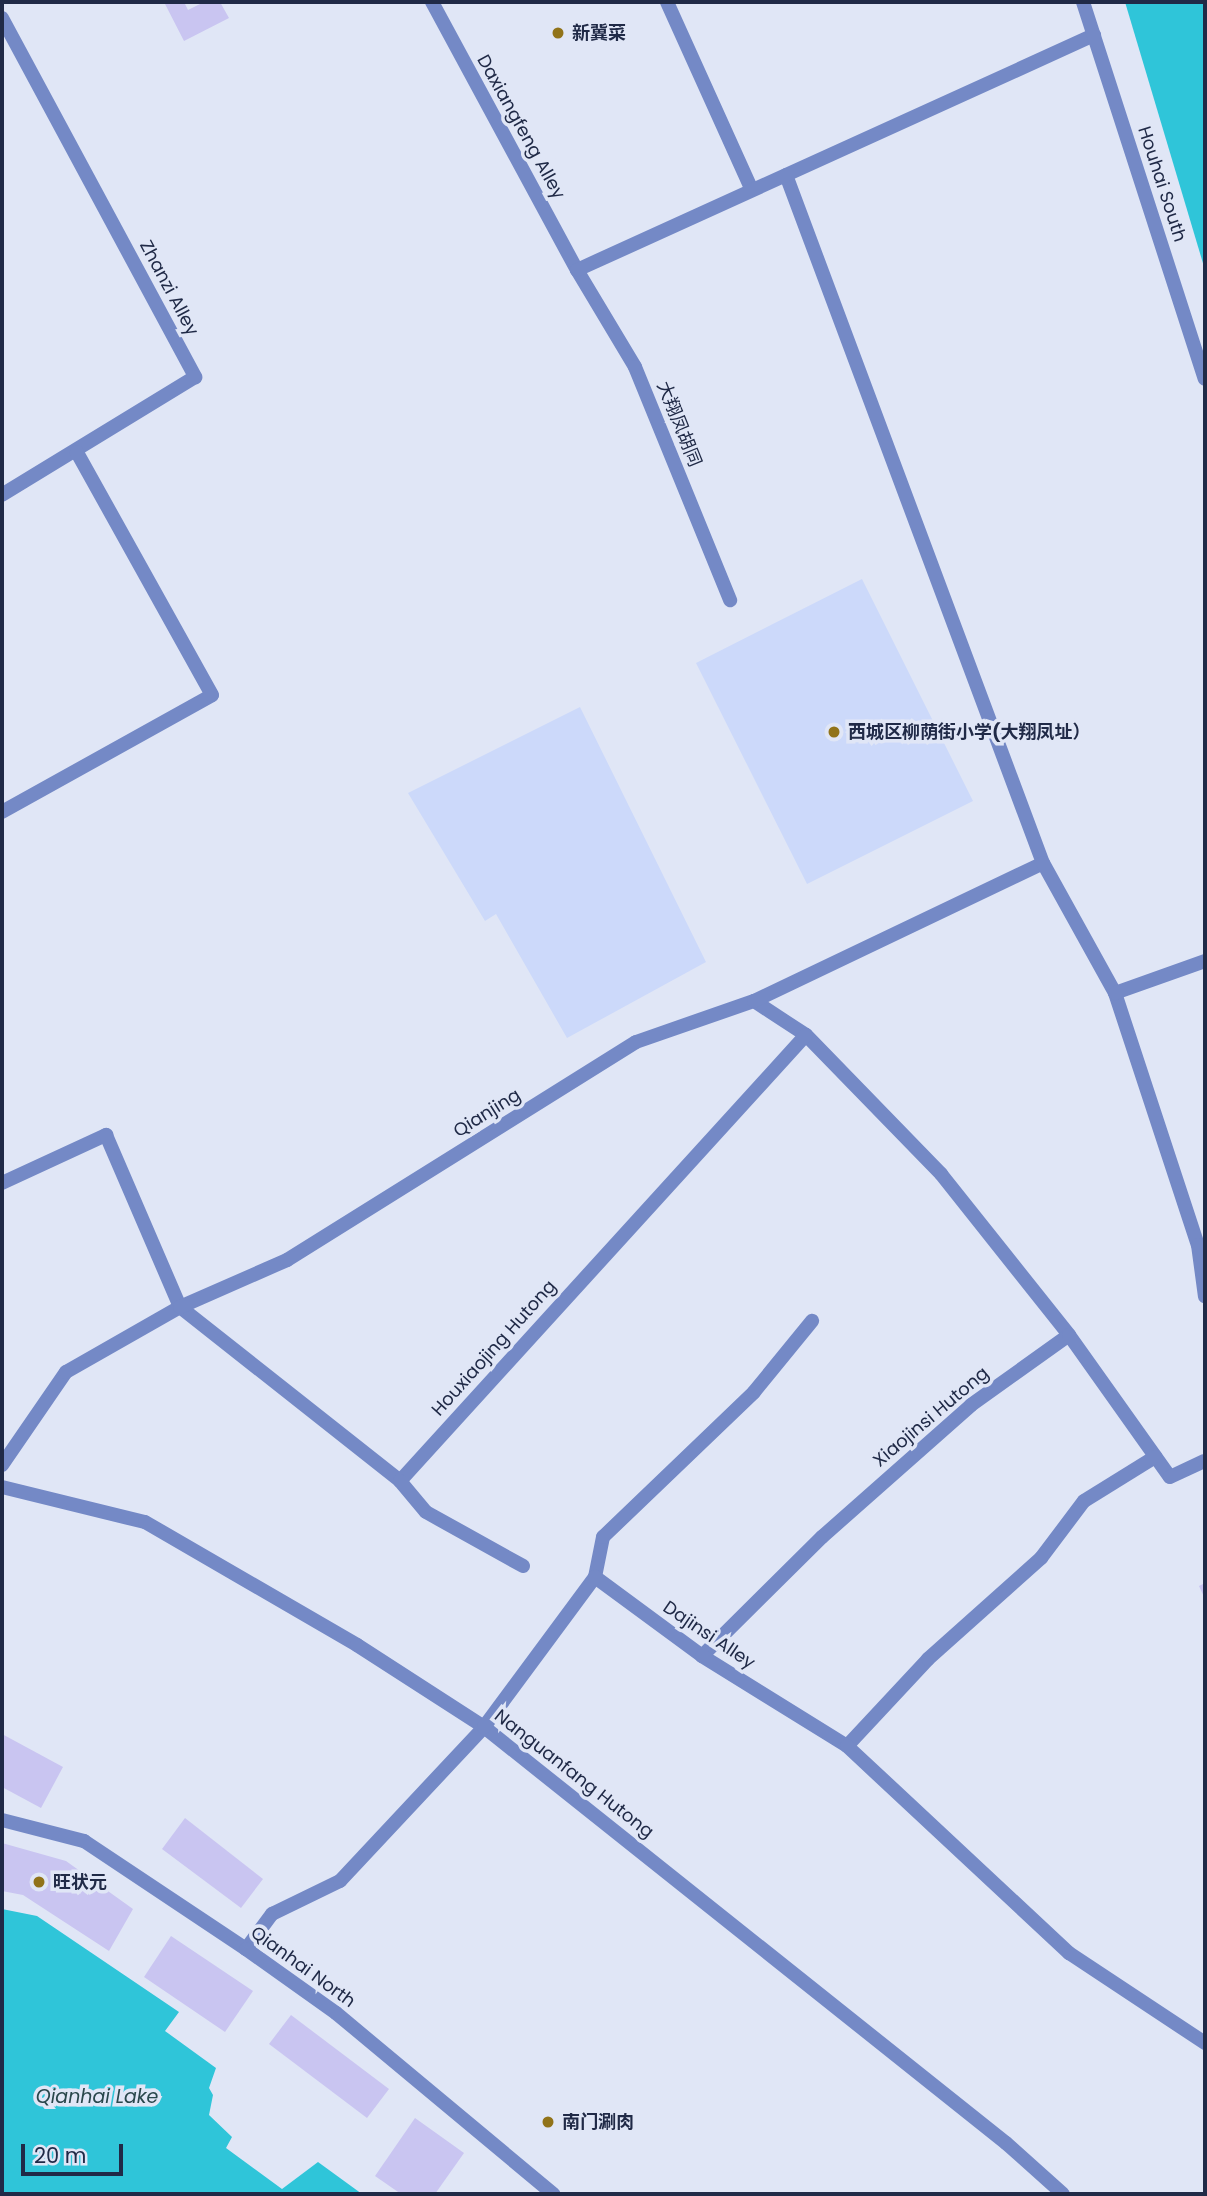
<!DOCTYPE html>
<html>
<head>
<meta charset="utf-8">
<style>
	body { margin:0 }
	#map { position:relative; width:1207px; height:2196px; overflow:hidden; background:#e0e6f6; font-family:Poppins,"Noto Sans SC",sans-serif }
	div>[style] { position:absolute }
	.built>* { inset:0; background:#ccd9fa }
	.water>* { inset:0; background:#2fc5d9 }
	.building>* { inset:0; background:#c9c5f1 }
	.service>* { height:14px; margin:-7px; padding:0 7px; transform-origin:7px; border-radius:7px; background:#7489c6 }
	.minor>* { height:14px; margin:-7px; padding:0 7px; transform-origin:7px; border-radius:7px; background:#7489c6 }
	.dots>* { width:19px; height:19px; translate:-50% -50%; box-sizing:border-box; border:4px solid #e0e6f6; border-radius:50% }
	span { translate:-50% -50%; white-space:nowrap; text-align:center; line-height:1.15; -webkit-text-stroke:7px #e0e6f6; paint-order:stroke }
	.poi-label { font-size:18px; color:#202a47; font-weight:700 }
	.left { translate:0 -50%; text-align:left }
	.street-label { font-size:18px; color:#202a47 }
	.water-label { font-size:19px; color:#29474c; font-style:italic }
	.frame { position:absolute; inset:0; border:4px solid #202a47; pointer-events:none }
	.scale { position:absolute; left:21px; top:2144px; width:102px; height:32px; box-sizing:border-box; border:4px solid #202a47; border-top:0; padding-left:9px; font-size:21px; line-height:24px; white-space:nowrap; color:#202a47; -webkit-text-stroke:5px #e0e6f6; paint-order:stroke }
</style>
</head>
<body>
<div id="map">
	<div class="built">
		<i style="clip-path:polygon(862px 579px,973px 801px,807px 884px,696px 663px)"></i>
		<i style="clip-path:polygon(580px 707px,706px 962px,567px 1038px,496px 914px,485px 921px,408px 793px)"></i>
	</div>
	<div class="water">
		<i style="clip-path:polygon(1125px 2px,1205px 2px,1205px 270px)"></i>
		<i style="clip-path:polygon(2px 1909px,37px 1916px,179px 2012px,165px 2031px,216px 2068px,209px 2088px,213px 2095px,209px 2115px,232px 2137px,226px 2148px,282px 2189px,318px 2162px,362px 2194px,2px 2194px)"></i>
	</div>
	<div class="building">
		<i style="clip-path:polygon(164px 2px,184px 2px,188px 10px,204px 2px,220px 2px,229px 18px,184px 41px)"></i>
		<i style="clip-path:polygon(1205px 1583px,1205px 1599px,1199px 1586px)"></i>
		<i style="clip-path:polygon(2px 1734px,63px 1767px,41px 1808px,2px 1787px)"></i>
		<i style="clip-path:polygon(185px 1818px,263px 1879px,241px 1908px,162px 1849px)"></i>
		<i style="clip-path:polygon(2px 1843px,66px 1861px,133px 1909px,109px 1951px,23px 1895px,2px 1891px)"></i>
		<i style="clip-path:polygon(171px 1936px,253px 1991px,225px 2032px,144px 1977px)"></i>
		<i style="clip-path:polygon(291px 2015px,389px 2089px,367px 2118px,269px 2044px)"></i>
		<i style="clip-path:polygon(415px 2118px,464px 2153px,435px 2194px,401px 2194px,375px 2176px)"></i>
	</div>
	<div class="service">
		<i style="left:432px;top:2px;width:305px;rotate:61.6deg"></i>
		<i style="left:577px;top:270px;width:113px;rotate:59.1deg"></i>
		<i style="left:635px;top:367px;width:252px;rotate:67.8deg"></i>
		<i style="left:667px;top:2px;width:206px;rotate:65.7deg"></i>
		<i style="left:2px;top:18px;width:408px;rotate:61.7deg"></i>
		<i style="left:195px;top:377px;width:226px;rotate:148.6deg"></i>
		<i style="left:786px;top:175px;width:734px;rotate:69.52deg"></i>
		<i style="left:577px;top:270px;width:568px;rotate:-24.44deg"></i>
		<i style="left:2px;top:812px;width:240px;rotate:-29.1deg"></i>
		<i style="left:212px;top:695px;width:278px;rotate:-119.1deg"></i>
		<i style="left:1115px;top:993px;width:265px;rotate:71.8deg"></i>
		<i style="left:1198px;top:1245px;width:52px;rotate:82.3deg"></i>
		<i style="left:754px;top:1001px;width:62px;rotate:33.2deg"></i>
		<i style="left:806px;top:1035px;width:194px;rotate:45.8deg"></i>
		<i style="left:941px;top:1174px;width:206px;rotate:51.5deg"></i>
		<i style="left:2px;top:1183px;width:115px;rotate:-24.8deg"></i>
		<i style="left:106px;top:1135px;width:187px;rotate:66.7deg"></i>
		<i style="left:180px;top:1307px;width:280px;rotate:38.3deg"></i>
		<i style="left:400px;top:1481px;width:603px;rotate:-47.69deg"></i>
		<i style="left:400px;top:1481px;width:40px;rotate:50deg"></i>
		<i style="left:426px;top:1512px;width:111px;rotate:29.1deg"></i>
		<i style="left:2px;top:1487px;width:147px;rotate:13.8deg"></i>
		<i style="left:145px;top:1522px;width:245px;rotate:30.1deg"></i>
		<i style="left:357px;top:1645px;width:151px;rotate:32.8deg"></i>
		<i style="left:484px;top:1727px;width:667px;rotate:38.55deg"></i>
		<i style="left:1006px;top:2143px;width:76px;rotate:41.8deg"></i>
		<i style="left:595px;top:1577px;width:41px;rotate:-78.7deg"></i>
		<i style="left:603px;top:1537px;width:209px;rotate:-43.8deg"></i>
		<i style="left:754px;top:1392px;width:92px;rotate:-50.8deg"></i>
		<i style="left:702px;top:1656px;width:169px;rotate:-44.8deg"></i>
		<i style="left:822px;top:1537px;width:199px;rotate:-41.5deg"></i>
		<i style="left:971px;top:1405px;width:120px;rotate:-35.5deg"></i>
		<i style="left:1069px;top:1335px;width:174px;rotate:54.6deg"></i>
		<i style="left:1170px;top:1477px;width:38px;rotate:-25deg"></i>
		<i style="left:847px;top:1746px;width:119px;rotate:-47deg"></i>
		<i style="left:928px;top:1659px;width:152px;rotate:-41.8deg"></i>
		<i style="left:1041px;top:1558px;width:71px;rotate:-53deg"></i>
		<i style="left:1084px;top:1501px;width:84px;rotate:-31.8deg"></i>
		<i style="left:246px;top:1949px;width:44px;rotate:-53.4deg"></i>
		<i style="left:272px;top:1914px;width:76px;rotate:-25.9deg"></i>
		<i style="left:340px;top:1881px;width:211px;rotate:-46.9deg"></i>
		<i style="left:484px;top:1727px;width:187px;rotate:-53.5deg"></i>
		<i style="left:595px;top:1577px;width:133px;rotate:36.4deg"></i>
		<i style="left:702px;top:1656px;width:171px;rotate:31.8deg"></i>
		<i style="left:847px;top:1746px;width:304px;rotate:43deg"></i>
		<i style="left:1069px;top:1953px;width:163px;rotate:33.5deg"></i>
	</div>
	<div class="minor">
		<i style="left:1083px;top:2px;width:396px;rotate:72.1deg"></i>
		<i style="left:2px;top:1465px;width:113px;rotate:-55.5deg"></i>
		<i style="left:66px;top:1372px;width:131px;rotate:-29.7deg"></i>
		<i style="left:180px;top:1307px;width:117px;rotate:-23.7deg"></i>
		<i style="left:287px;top:1260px;width:411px;rotate:-32deg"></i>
		<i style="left:636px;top:1042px;width:125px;rotate:-19.2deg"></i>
		<i style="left:754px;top:1001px;width:320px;rotate:-25.5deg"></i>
		<i style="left:1043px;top:863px;width:149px;rotate:61deg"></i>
		<i style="left:1115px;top:993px;width:96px;rotate:-19.6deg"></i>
		<i style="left:2px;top:1820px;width:85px;rotate:14.4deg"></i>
		<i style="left:84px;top:1841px;width:195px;rotate:33.7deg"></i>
		<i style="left:246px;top:1949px;width:110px;rotate:35.4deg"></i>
		<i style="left:336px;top:2013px;width:283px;rotate:39.8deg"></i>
	</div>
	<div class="dots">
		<i style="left:558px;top:33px;background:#917319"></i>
		<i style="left:834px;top:732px;background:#917319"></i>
		<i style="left:39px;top:1882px;background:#917319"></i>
		<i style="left:548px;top:2122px;background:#917319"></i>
	</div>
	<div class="poi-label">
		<span class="left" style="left:572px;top:33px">新冀菜</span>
		<span class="left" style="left:848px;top:732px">西城区柳荫街小学(大翔凤址）</span>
		<span class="left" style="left:53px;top:1882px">旺状元</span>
		<span class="left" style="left:562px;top:2122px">南门涮肉</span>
	</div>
	<div class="street-label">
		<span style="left:521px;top:127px;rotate:61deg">Daxiangfeng Alley</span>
		<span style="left:1162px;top:184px;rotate:72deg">Houhai South</span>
		<span style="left:169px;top:288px;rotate:62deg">Zhanzi Alley</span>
		<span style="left:679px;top:424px;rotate:68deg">大翔凤胡同</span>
		<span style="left:487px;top:1113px;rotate:-32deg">Qianjing</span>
		<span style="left:494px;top:1348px;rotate:-48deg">Houxiaojing Hutong</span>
		<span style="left:931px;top:1417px;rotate:-40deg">Xiaojinsi Hutong</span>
		<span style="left:709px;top:1635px;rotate:34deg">Dajinsi Alley</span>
		<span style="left:574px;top:1774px;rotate:38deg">Nanguanfang Hutong</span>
		<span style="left:303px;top:1967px;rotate:36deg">Qianhai North</span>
	</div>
	<div class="water-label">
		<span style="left:97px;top:2097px">Qianhai Lake</span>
	</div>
	<div class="frame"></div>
	<div class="scale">20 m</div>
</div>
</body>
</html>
